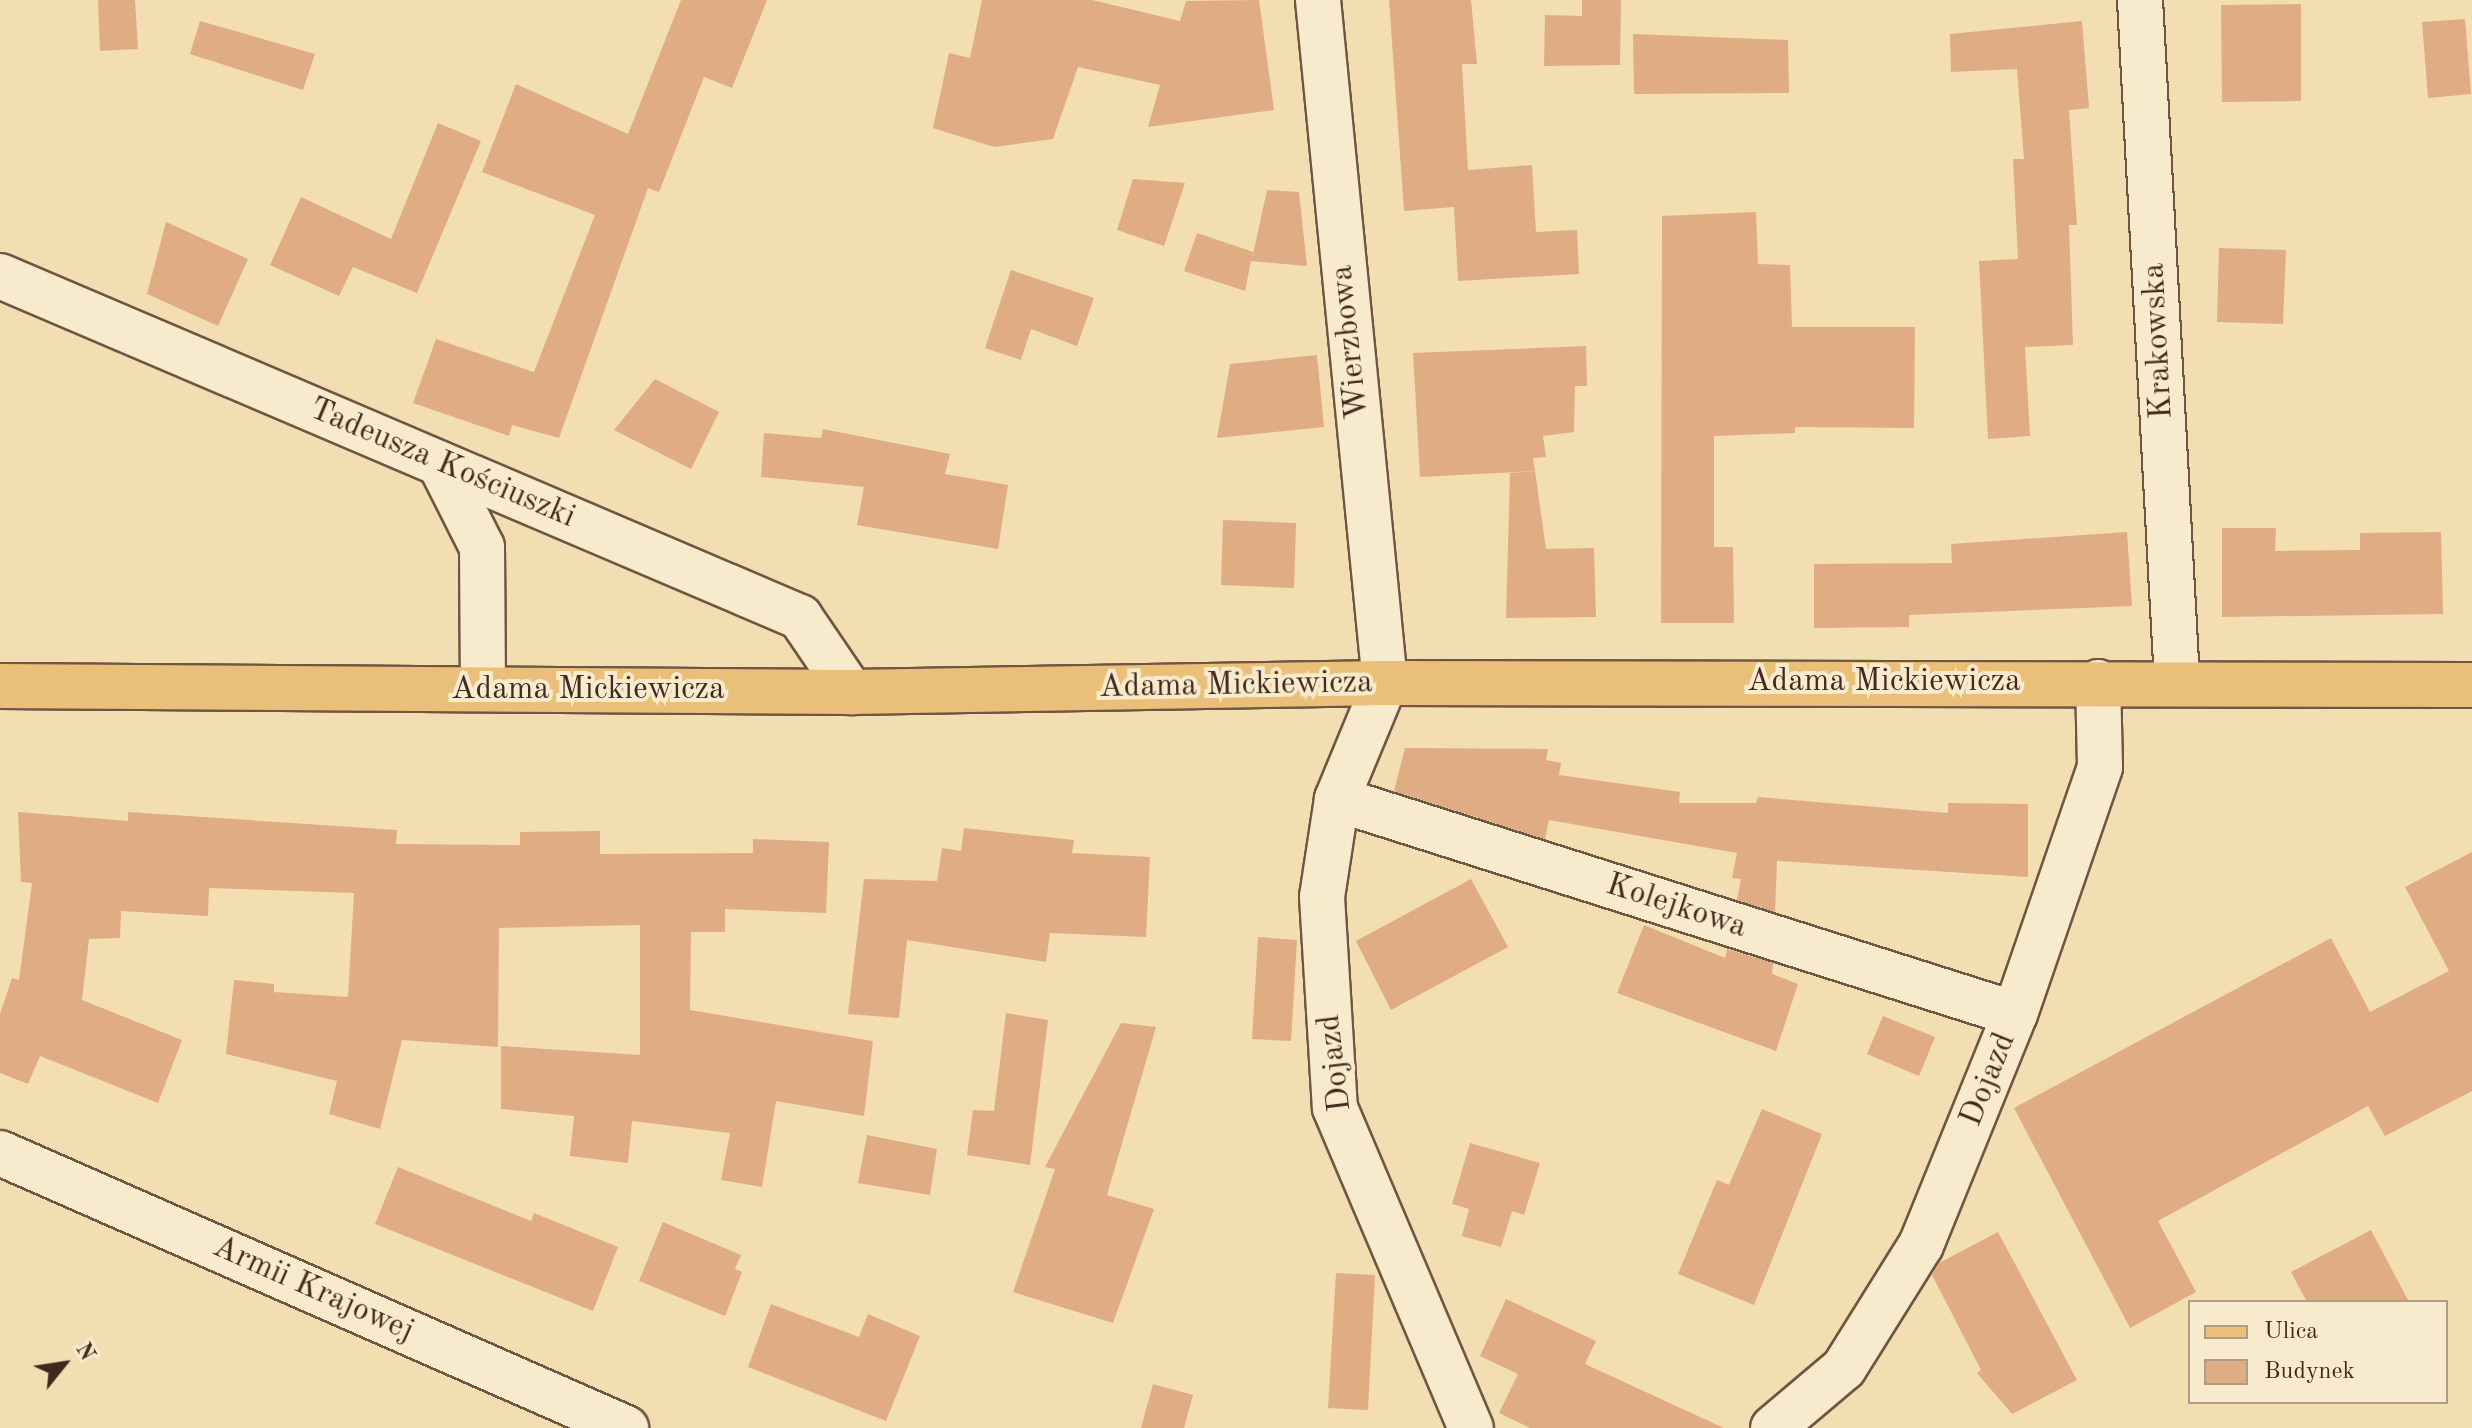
<!DOCTYPE html>
<html>
<head>
<meta charset="utf-8">
<style>
	body { margin:0 }
	#map { position:relative; width:2472px; height:1428px; overflow:hidden; background:#f3deb2; font-family:"Old Standard TT",serif }
	div>[style] { position:absolute }
	.building>* { inset:0; background:#dfac84 }
	.roads { filter:drop-shadow(2px 0 #6e5643) drop-shadow(-2px 0 #6e5643) drop-shadow(0 2px #6e5643) drop-shadow(0 -2px #6e5643) }
	.minor>* { height:44px; margin:-22px; padding:0 22px; transform-origin:22px; border-radius:22px; background:#f7eacd }
	.major>* { height:44px; margin:-22px; padding:0 22px; transform-origin:22px; border-radius:22px; background:#eabf79 }
	span { translate:-50% -50%; white-space:nowrap; text-align:center; line-height:1.15; -webkit-text-stroke:8px #f7eacd; paint-order:stroke }
	.street-label { font-size:32px; color:#42291e }
	.legend { position:absolute; left:2188px; top:1300px; width:260px; height:104px; box-sizing:border-box; background:#f7eacd; border:2px solid #af9d87; margin:0; padding:10px 14px; list-style:none; font-size:24px; color:#42291e }
	.legend li { display:flex; align-items:center; gap:16px; height:40px }
	.legend b { width:40px; border:2px solid #af9d87 }
	.north { position:absolute; left:24px; top:1324px; width:80px; height:80px; -webkit-text-stroke:6px #f7eacd; paint-order:stroke; rotate:60deg; font-size:22px; font-weight:700; line-height:32px; text-align:center; color:#42291e }
	.north::after { content:''; display:block; margin:auto; width:28px; height:36px; background:#42291e; clip-path:polygon(50% 0,100% 100%,50% 72%,0 100%) }
</style>
</head>
<body>
<div id="map">
	<div class="building">
		<i style="clip-path:polygon(98px 0,135px 0,138px 49px,100px 51px)"></i>
		<i style="clip-path:polygon(681px 0,767px 0,732px 88px,704px 77px,659px 192px,648px 188px,559px 438px,512px 425px,509px 436px,413px 403px,436px 339px,534px 372px,595px 215px,482px 172px,516px 84px,628px 134px)"></i>
		<i style="clip-path:polygon(982px 0,1092px 0,1180px 21px,1186px 1px,1259px 0,1274px 110px,1148px 127px,1160px 85px,1078px 67px,1053px 139px,994px 147px,933px 128px,949px 53px,970px 58px)"></i>
		<i style="clip-path:polygon(1389px 0,1471px 0,1477px 64px,1462px 64px,1468px 170px,1532px 165px,1536px 232px,1577px 230px,1579px 274px,1458px 281px,1454px 207px,1404px 211px)"></i>
		<i style="clip-path:polygon(1582px 0,1621px 0,1620px 65px,1544px 66px,1545px 15px,1582px 16px)"></i>
		<i style="clip-path:polygon(2301px 4px,2301px 101px,2222px 102px,2221px 5px)"></i>
		<i style="clip-path:polygon(2465px 19px,2471px 94px,2428px 98px,2422px 22px)"></i>
		<i style="clip-path:polygon(200px 21px,315px 54px,303px 90px,190px 54px)"></i>
		<i style="clip-path:polygon(2082px 21px,2089px 108px,2069px 110px,2077px 225px,2069px 225px,2073px 345px,2025px 347px,2030px 436px,1988px 439px,1979px 261px,2018px 259px,2013px 159px,2024px 159px,2017px 69px,1951px 72px,1950px 34px)"></i>
		<i style="clip-path:polygon(1633px 34px,1788px 40px,1789px 93px,1634px 94px)"></i>
		<i style="clip-path:polygon(438px 123px,481px 141px,417px 293px,353px 267px,339px 296px,270px 265px,301px 197px,391px 239px)"></i>
		<i style="clip-path:polygon(1133px 179px,1185px 183px,1164px 246px,1117px 230px)"></i>
		<i style="clip-path:polygon(1267px 190px,1299px 192px,1307px 266px,1251px 261px,1245px 291px,1184px 271px,1197px 233px,1253px 252px,1252px 259px)"></i>
		<i style="clip-path:polygon(1756px 212px,1758px 264px,1790px 265px,1792px 327px,1915px 327px,1914px 428px,1795px 427px,1795px 433px,1714px 436px,1714px 547px,1733px 547px,1734px 623px,1661px 623px,1662px 216px)"></i>
		<i style="clip-path:polygon(166px 222px,248px 259px,218px 326px,147px 294px)"></i>
		<i style="clip-path:polygon(2219px 248px,2286px 250px,2283px 324px,2217px 322px)"></i>
		<i style="clip-path:polygon(1011px 270px,1094px 298px,1077px 346px,1031px 329px,1021px 360px,985px 348px)"></i>
		<i style="clip-path:polygon(1586px 346px,1587px 386px,1575px 386px,1574px 432px,1543px 436px,1546px 457px,1533px 458px,1535px 471px,1420px 477px,1413px 353px)"></i>
		<i style="clip-path:polygon(1317px 355px,1324px 427px,1217px 438px,1230px 364px)"></i>
		<i style="clip-path:polygon(655px 379px,719px 412px,691px 469px,614px 430px)"></i>
		<i style="clip-path:polygon(823px 429px,950px 454px,945px 474px,1008px 485px,998px 549px,857px 525px,864px 487px,761px 477px,764px 433px,821px 438px)"></i>
		<i style="clip-path:polygon(1535px 471px,1546px 549px,1594px 548px,1596px 617px,1506px 618px,1510px 473px)"></i>
		<i style="clip-path:polygon(1223px 520px,1296px 523px,1294px 588px,1221px 585px)"></i>
		<i style="clip-path:polygon(2222px 528px,2276px 528px,2275px 551px,2360px 550px,2360px 533px,2441px 532px,2443px 614px,2222px 617px)"></i>
		<i style="clip-path:polygon(2127px 532px,2132px 606px,1909px 615px,1909px 627px,1814px 628px,1814px 564px,1952px 563px,1951px 544px)"></i>
		<i style="clip-path:polygon(1405px 748px,1548px 749px,1546px 760px,1561px 763px,1559px 775px,1680px 792px,1679px 803px,1756px 803px,1758px 797px,1948px 813px,1948px 803px,2028px 804px,2028px 877px,1777px 861px,1775px 912px,1737px 900px,1741px 879px,1732px 878px,1737px 853px,1549px 820px,1545px 839px,1394px 791px)"></i>
		<i style="clip-path:polygon(18px 812px,128px 821px,128px 812px,397px 830px,396px 844px,520px 845px,520px 832px,600px 831px,600px 854px,753px 853px,753px 839px,829px 842px,826px 913px,725px 909px,725px 932px,691px 932px,690px 1010px,873px 1041px,864px 1116px,776px 1101px,762px 1187px,721px 1180px,730px 1133px,632px 1121px,628px 1163px,570px 1156px,574px 1116px,501px 1109px,501px 1046px,640px 1055px,640px 925px,499px 928px,498px 1047px,402px 1040px,380px 1129px,329px 1114px,337px 1081px,226px 1054px,234px 980px,274px 984px,274px 992px,348px 997px,354px 893px,209px 888px,208px 916px,121px 911px,120px 938px,89px 939px,82px 1000px,182px 1040px,158px 1103px,40px 1056px,28px 1084px,0 1073px,0 1014px,12px 978px,19px 980px,32px 883px,21px 882px)"></i>
		<i style="clip-path:polygon(964px 828px,1074px 840px,1072px 853px,1150px 857px,1146px 937px,1050px 933px,1046px 962px,907px 940px,899px 1018px,848px 1014px,864px 879px,937px 881px,942px 848px,961px 851px)"></i>
		<i style="clip-path:polygon(2472px 852px,2472px 1091px,2385px 1136px,2368px 1106px,2158px 1221px,2196px 1292px,2130px 1328px,2014px 1108px,2331px 938px,2370px 1012px,2449px 971px,2405px 887px)"></i>
		<i style="clip-path:polygon(1471px 879px,1508px 947px,1391px 1010px,1356px 941px)"></i>
		<i style="clip-path:polygon(1644px 925px,1725px 958px,1727px 949px,1773px 963px,1772px 974px,1798px 984px,1776px 1051px,1617px 993px)"></i>
		<i style="clip-path:polygon(1258px 937px,1297px 940px,1291px 1041px,1252px 1039px)"></i>
		<i style="clip-path:polygon(1006px 1013px,1048px 1020px,1030px 1165px,967px 1155px,973px 1110px,994px 1111px)"></i>
		<i style="clip-path:polygon(1883px 1016px,1935px 1037px,1919px 1076px,1867px 1054px)"></i>
		<i style="clip-path:polygon(1121px 1023px,1156px 1027px,1107px 1195px,1154px 1209px,1113px 1323px,1013px 1292px,1055px 1169px,1045px 1167px)"></i>
		<i style="clip-path:polygon(1762px 1109px,1822px 1134px,1754px 1305px,1678px 1274px,1717px 1180px,1729px 1185px)"></i>
		<i style="clip-path:polygon(867px 1135px,937px 1149px,930px 1195px,858px 1183px)"></i>
		<i style="clip-path:polygon(1470px 1143px,1540px 1163px,1524px 1215px,1512px 1211px,1501px 1247px,1462px 1236px,1469px 1209px,1452px 1204px)"></i>
		<i style="clip-path:polygon(398px 1167px,531px 1221px,534px 1213px,618px 1247px,593px 1311px,375px 1224px)"></i>
		<i style="clip-path:polygon(663px 1222px,741px 1255px,735px 1269px,742px 1272px,725px 1316px,639px 1281px)"></i>
		<i style="clip-path:polygon(2371px 1230px,2409px 1302px,2307px 1302px,2291px 1272px)"></i>
		<i style="clip-path:polygon(1998px 1232px,2077px 1380px,2012px 1414px,1977px 1373px,1981px 1370px,1932px 1275px,1939px 1263px)"></i>
		<i style="clip-path:polygon(1336px 1273px,1375px 1275px,1368px 1410px,1328px 1408px)"></i>
		<i style="clip-path:polygon(1506px 1299px,1596px 1341px,1585px 1364px,1724px 1428px,1530px 1428px,1499px 1413px,1518px 1374px,1480px 1356px)"></i>
		<i style="clip-path:polygon(771px 1304px,859px 1337px,868px 1314px,920px 1336px,886px 1421px,748px 1367px)"></i>
		<i style="clip-path:polygon(1153px 1384px,1193px 1395px,1184px 1428px,1141px 1428px)"></i>
	</div>
	<div class="roads">
		<div class="minor">
			<i style="left:1318px;top:0;width:686px;rotate:84.4deg"></i>
			<i style="left:1385px;top:683px;width:126px;rotate:112.5deg"></i>
			<i style="left:1337px;top:799px;width:99px;rotate:98.7deg"></i>
			<i style="left:1322px;top:897px;width:211px;rotate:86.5deg"></i>
			<i style="left:1335px;top:1108px;width:348px;rotate:67deg"></i>
			<i style="left:2140px;top:0;width:683px;rotate:86.89deg"></i>
			<i style="left:0;top:276px;width:870px;rotate:23.09deg"></i>
			<i style="left:800px;top:617px;width:91px;rotate:55.8deg"></i>
			<i style="left:440px;top:464px;width:93px;rotate:63.2deg"></i>
			<i style="left:482px;top:547px;width:142px;rotate:89.6deg"></i>
			<i style="left:1337px;top:799px;width:711px;rotate:17.59deg"></i>
			<i style="left:0;top:1153px;width:684px;rotate:23.72deg"></i>
			<i style="left:1773px;top:1428px;width:93px;rotate:-40.2deg"></i>
			<i style="left:1844px;top:1368px;width:145px;rotate:-58deg"></i>
			<i style="left:1921px;top:1245px;width:249px;rotate:-67.9deg"></i>
			<i style="left:2015px;top:1014px;width:261px;rotate:-71deg"></i>
			<i style="left:2100px;top:767px;width:85px;rotate:-91.3deg"></i>
		</div>
		<div class="major">
			<i style="left:0;top:686px;width:851px;rotate:0.4deg"></i>
			<i style="left:851px;top:692px;width:534px;rotate:-0.97deg"></i>
			<i style="left:1385px;top:683px;width:1087px;rotate:0.11deg"></i>
		</div>
	</div>
	<div class="street-label">
		<span style="left:2159px;top:341px;rotate:-93deg">Krakowska</span>
		<span style="left:1351px;top:342px;rotate:-96deg">Wierzbowa</span>
		<span style="left:442px;top:464px;rotate:23deg">Tadeusza Kościuszki</span>
		<span style="left:1884px;top:682px">Adama Mickiewicza</span>
		<span style="left:1236px;top:686px;rotate:-1deg">Adama Mickiewicza</span>
		<span style="left:588px;top:690px">Adama Mickiewicza</span>
		<span style="left:1676px;top:907px;rotate:18deg">Kolejkowa</span>
		<span style="left:1336px;top:1063px;rotate:-97deg">Dojazd</span>
		<span style="left:1989px;top:1080px;rotate:-68deg">Dojazd</span>
		<span style="left:313px;top:1290px;rotate:24deg">Armii Krajowej</span>
	</div>
	<ul class="legend">
	<li><b style="height:10px;background:#eabf79"></b>Ulica</li>
	<li><b style="height:22px;background:#dfac84"></b>Budynek</li>
	</ul>
	<div class="north">N</div>
</div>
</body>
</html>
